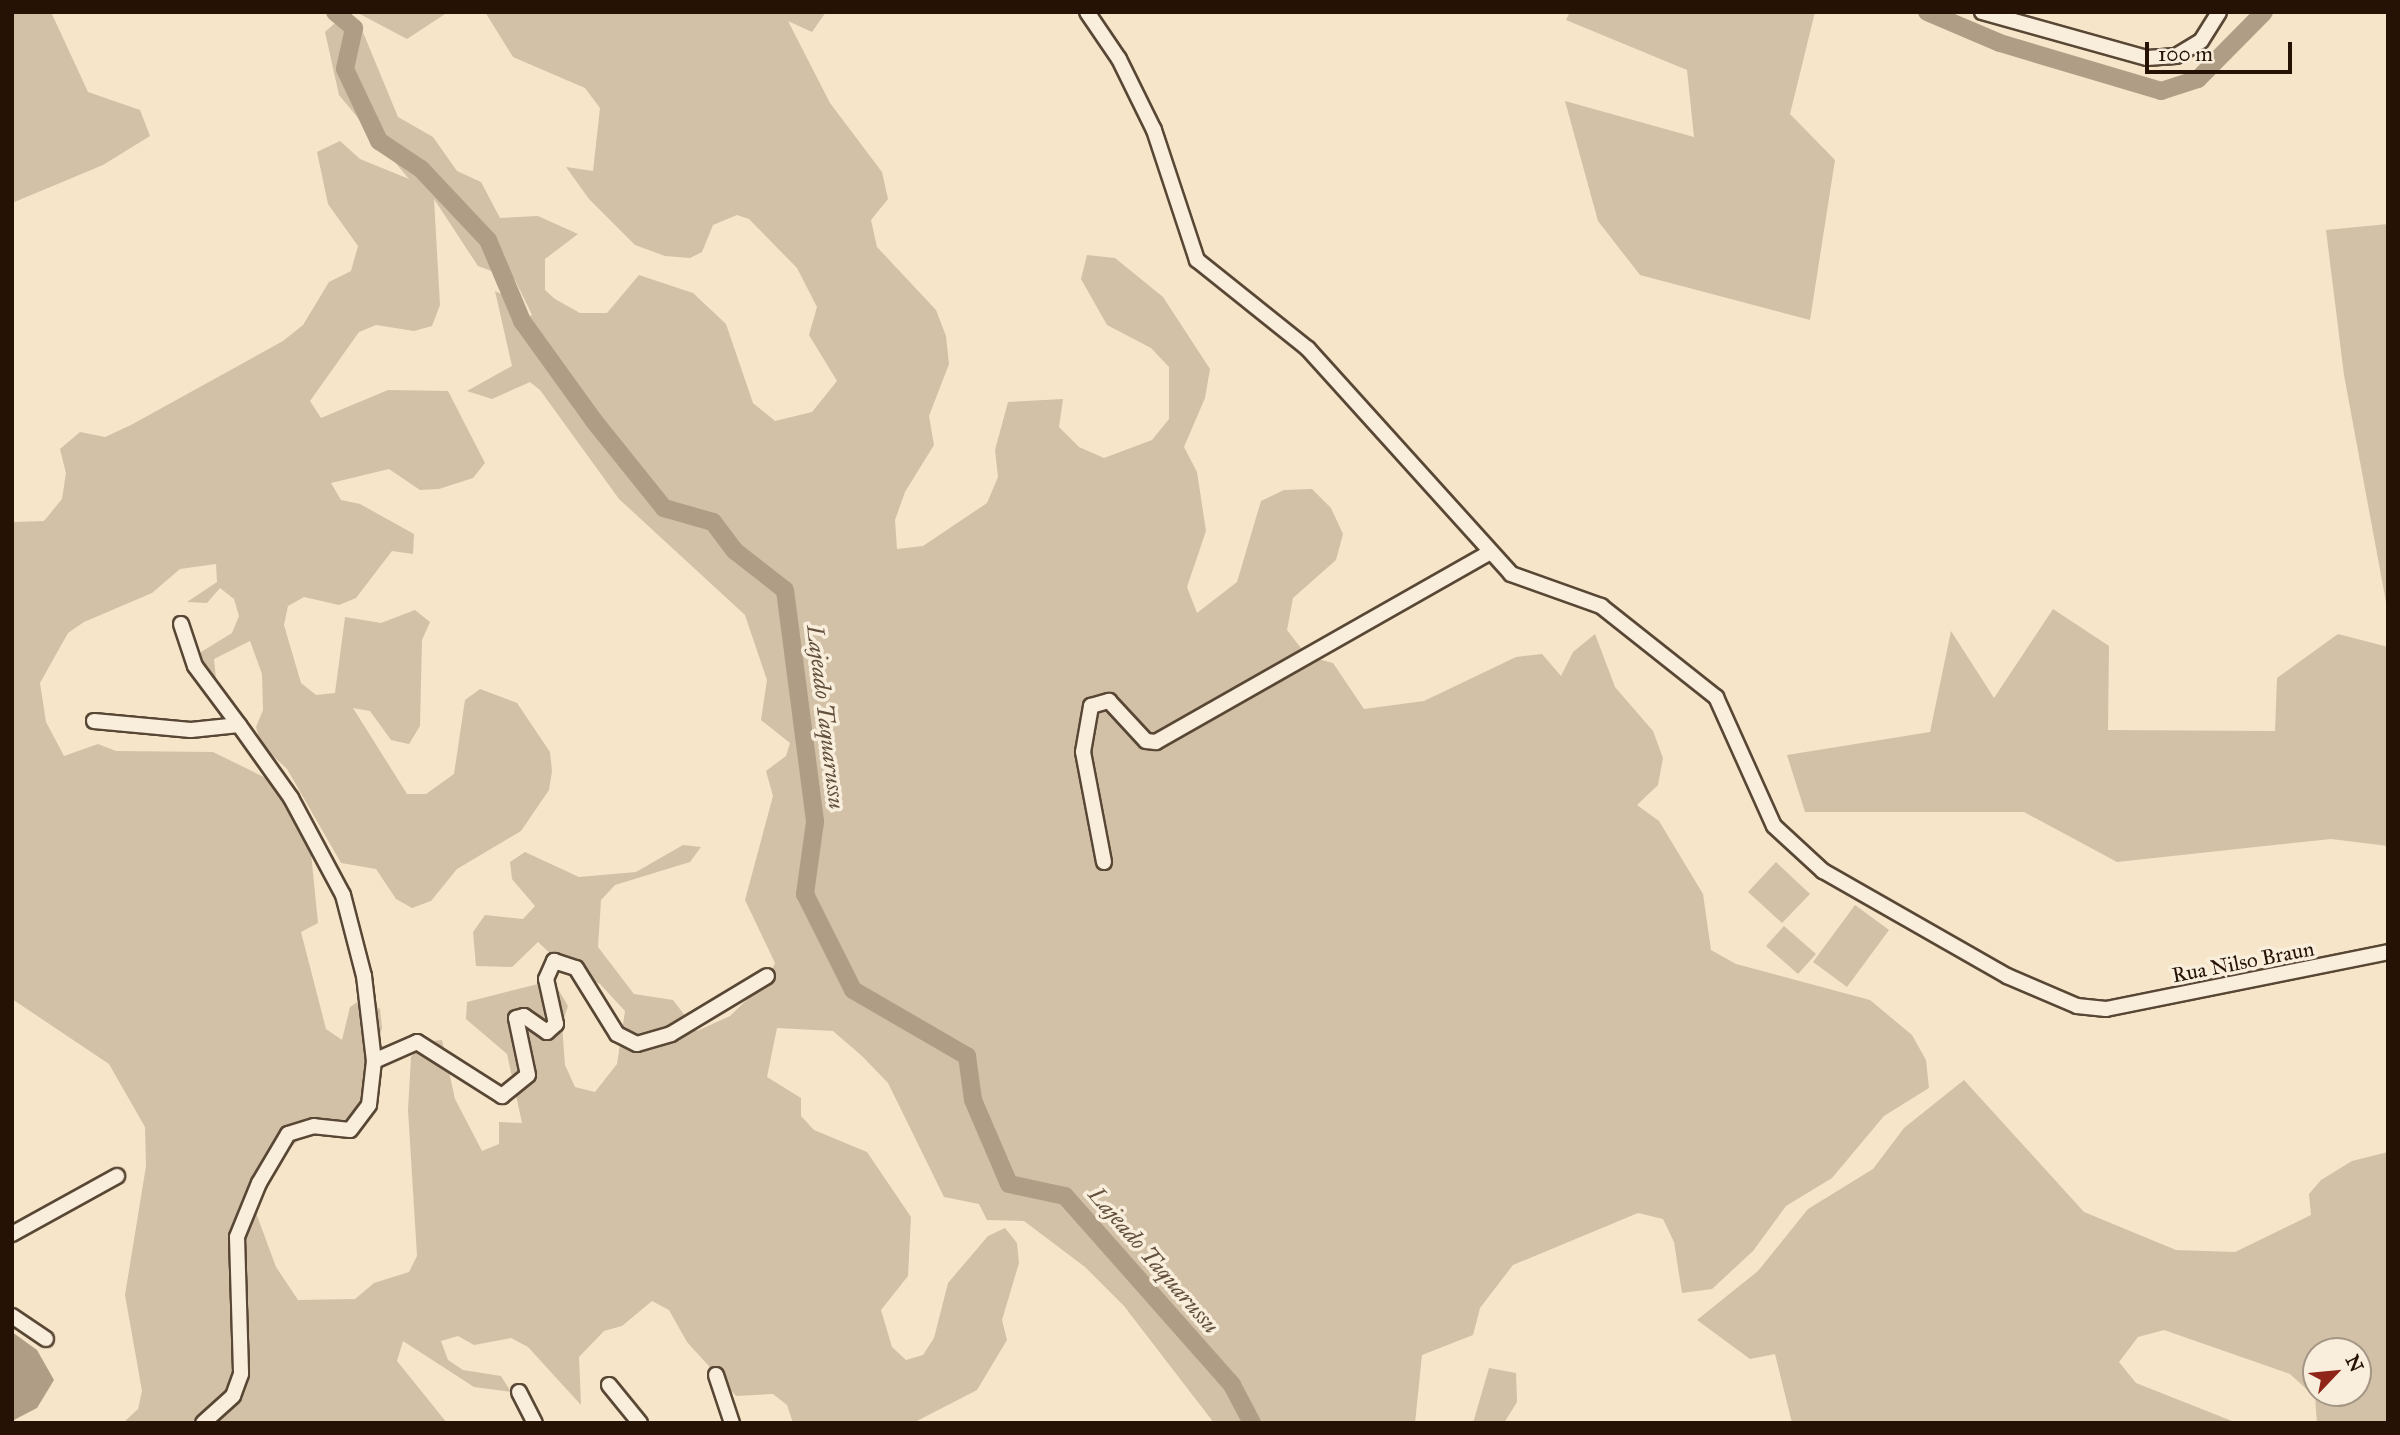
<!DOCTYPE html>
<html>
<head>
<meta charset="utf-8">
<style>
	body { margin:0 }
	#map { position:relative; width:2400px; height:1435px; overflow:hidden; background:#f6e5c8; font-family:"IM FELL Great Primer",serif }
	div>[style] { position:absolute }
	.green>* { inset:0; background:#d2c1a7 }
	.water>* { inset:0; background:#af9d85 }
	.river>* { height:18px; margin:-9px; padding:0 9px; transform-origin:9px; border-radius:9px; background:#af9d85 }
	.roads { filter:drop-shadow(2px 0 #594735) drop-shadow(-2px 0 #594735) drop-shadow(0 2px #594735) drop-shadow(0 -2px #594735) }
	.minor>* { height:14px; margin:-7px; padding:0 7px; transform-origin:7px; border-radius:7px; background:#f9eedb }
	span { translate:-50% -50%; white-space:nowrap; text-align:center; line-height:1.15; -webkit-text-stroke:7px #f9eedb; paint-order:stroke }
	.street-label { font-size:21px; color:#251204 }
	.water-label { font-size:23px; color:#63513e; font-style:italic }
	.frame { position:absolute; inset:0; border:14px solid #251204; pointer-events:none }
	.north { position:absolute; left:2302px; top:1337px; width:70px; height:70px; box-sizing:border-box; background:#f9eedb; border:2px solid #a49685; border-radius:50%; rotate:64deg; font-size:19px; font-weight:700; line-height:28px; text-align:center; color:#251204 }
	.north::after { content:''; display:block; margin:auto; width:24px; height:32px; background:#8f2418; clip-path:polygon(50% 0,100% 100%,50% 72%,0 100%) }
	.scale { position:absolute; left:2145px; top:42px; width:147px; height:32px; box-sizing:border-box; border:4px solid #251204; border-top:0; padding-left:9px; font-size:21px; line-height:24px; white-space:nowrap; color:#251204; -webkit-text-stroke:5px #f9eedb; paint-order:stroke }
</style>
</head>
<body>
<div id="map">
	<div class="green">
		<i style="clip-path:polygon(12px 12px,51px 12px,88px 92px,140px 110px,150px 136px,103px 165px,12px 203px)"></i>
		<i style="clip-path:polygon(356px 12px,448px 12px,407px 39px)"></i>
		<i style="clip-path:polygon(evenodd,485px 12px,826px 12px,812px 32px,788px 21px,830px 103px,882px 172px,888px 199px,871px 220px,877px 247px,936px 310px,946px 336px,949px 364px,929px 416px,934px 445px,905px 492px,895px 520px,897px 549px,923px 546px,987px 503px,998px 477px,995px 450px,1008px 402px,1063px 399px,1059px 427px,1079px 447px,1104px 458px,1152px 440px,1169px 419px,1169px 367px,1151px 348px,1107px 325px,1081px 279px,1087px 255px,1115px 258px,1163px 297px,1210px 369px,1205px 398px,1184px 447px,1197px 472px,1206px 531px,1187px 587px,1197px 613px,1237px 582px,1261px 501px,1284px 490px,1312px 489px,1331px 508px,1343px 534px,1336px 560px,1293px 598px,1287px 630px,1307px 656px,1333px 663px,1364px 709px,1424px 701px,1516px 657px,1542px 654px,1561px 676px,1573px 652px,1595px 634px,1615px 687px,1653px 731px,1663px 758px,1658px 785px,1637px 805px,1659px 821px,1703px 894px,1711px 950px,1736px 964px,1870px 1000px,1912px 1035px,1926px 1060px,1929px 1088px,1884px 1116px,1832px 1178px,1786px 1206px,1753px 1251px,1712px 1289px,1682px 1293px,1674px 1242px,1663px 1219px,1638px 1213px,1513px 1265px,1480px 1308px,1473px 1335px,1422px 1355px,1415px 1423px,1214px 1423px,1124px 1306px,1085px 1267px,1024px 1221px,987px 1220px,979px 1204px,944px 1197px,888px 1083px,862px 1056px,833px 1031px,777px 1028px,767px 1077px,801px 1098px,801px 1116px,814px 1130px,867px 1152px,911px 1217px,908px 1276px,881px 1310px,892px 1347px,906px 1360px,923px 1355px,934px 1338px,948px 1283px,988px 1236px,1005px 1228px,1017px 1243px,1019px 1263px,1002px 1320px,1007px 1340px,977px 1390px,913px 1423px,793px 1423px,787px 1405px,773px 1394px,736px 1396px,687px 1342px,669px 1310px,652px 1301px,622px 1326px,604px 1331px,579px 1357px,581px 1405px,528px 1347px,511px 1338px,474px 1345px,458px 1336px,441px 1341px,448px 1360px,463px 1370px,501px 1376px,511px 1392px,474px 1387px,403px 1341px,397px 1361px,447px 1423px,123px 1423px,138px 1409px,142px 1391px,125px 1295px,146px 1166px,145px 1127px,109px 1064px,12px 999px,12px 522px,44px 521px,62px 499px,66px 473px,60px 449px,80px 432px,105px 437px,131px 425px,283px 341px,303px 325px,329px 282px,351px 271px,358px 246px,328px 204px,317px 152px,340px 141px,360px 159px,409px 179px,339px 95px,325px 32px,334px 24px,360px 25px,398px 117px,433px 137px,457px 171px,481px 182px,500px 218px,538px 216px,578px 234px,545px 259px,545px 290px,555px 299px,580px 313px,607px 313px,639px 275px,693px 293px,726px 324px,753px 403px,775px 421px,812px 412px,837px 381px,809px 335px,817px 307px,797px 268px,749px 219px,737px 215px,713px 225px,702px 252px,690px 258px,665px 256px,635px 245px,589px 199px,566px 167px,593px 171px,600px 108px,585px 88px,513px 57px,485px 12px,434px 199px,478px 266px,515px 280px,532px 315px,522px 321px,507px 297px,495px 291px,512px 366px,467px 391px,492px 399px,530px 382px,540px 390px,619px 499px,745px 615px,767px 680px,761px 720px,790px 743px,786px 756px,766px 771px,773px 796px,745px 900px,775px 963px,768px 979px,730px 1016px,697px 1031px,673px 1000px,634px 994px,598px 947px,601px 900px,615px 885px,690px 862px,701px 847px,683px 845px,636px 872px,579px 877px,525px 852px,510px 862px,512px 879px,535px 906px,523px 919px,485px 915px,473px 932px,476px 966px,512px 967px,538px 942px,565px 967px,600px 984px,625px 1011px,617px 1064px,595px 1092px,575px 1087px,565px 1065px,562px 1024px,568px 1006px,558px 989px,538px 984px,467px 1002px,466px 1019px,507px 1054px,522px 1123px,499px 1122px,499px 1144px,482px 1151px,455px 1099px,442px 1040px,424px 1042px,411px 1057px,408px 1110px,417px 1256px,409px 1272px,374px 1283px,355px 1299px,298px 1300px,276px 1267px,255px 1210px,281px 1156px,312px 1128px,329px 1119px,347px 1122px,362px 1112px,382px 1028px,380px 1009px,365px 997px,350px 1007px,342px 1040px,326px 1029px,301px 932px,318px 923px,309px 833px,268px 779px,213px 752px,116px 751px,98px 744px,64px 756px,46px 722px,40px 683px,68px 633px,84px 622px,152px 593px,180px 569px,216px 564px,217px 582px,187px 602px,207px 603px,220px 588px,234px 599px,239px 616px,232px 633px,201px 652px,200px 669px,216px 679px,214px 659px,250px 641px,262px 674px,263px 710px,256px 727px,261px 745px,287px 769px,341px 863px,376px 869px,396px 899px,412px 908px,431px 901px,457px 869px,521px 831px,549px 790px,552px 771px,550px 752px,517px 703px,480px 689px,465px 700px,454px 774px,426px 794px,407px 794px,353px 708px,370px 711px,391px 740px,409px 744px,420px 726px,422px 640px,430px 622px,415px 610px,381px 623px,345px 617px,335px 693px,316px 695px,301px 683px,284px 625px,288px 606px,304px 597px,339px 605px,356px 598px,392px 551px,413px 554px,414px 534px,360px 504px,341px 500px,331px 483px,389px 469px,420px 490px,439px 489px,473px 478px,485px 463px,448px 391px,388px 390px,321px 418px,310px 401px,359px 332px,376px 325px,414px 331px,432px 326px,440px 305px,434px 199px)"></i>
		<i style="clip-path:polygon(1570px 12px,1815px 12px,1790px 114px,1835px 160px,1810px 320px,1640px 275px,1598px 221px,1565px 101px,1694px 137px,1687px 70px,1566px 20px)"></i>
		<i style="clip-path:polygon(2388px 224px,2388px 613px,2344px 375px,2326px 230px)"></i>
		<i style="clip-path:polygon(2053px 609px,2109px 646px,2108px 730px,2275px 731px,2277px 678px,2338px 634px,2388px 647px,2388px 846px,2331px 839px,2117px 862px,2024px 812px,1805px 812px,1787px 755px,1930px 732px,1951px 631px,1994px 698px)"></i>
		<i style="clip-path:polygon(1776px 862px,1810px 894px,1782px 923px,1748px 892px)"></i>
		<i style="clip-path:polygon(1855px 905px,1889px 930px,1847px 987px,1813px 962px)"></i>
		<i style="clip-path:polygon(1784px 926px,1816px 954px,1798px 974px,1766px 946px)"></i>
		<i style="clip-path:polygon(evenodd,1964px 1080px,2084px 1212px,2176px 1250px,2235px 1252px,2311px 1215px,2309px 1194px,2321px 1180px,2352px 1161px,2388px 1152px,2388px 1423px,2317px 1423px,2315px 1397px,2290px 1374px,2164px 1330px,2138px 1337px,2119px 1362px,2136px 1383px,2237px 1423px,1792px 1423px,1775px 1354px,1750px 1359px,1697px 1320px,1758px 1271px,1808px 1209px,1873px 1169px,1904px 1128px,1964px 1080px,2316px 1351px,2358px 1351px,2358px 1393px,2316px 1393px,2316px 1351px)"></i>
		<i style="clip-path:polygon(1489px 1368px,1516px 1373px,1517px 1402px,1504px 1423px,1473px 1423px)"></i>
	</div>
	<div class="water">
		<i style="clip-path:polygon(12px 1332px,37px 1350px,54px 1380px,37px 1408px,12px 1421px)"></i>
	</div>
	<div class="river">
		<i style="left:335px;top:12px;width:25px;rotate:40deg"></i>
		<i style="left:354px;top:28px;width:42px;rotate:102.4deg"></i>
		<i style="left:345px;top:69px;width:80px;rotate:64.7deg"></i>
		<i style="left:379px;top:141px;width:50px;rotate:33.7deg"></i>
		<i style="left:421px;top:169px;width:98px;rotate:46.7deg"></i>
		<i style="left:488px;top:240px;width:88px;rotate:67.2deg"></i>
		<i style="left:522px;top:321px;width:123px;rotate:54.2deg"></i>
		<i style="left:594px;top:421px;width:112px;rotate:51.2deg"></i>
		<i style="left:664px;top:508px;width:51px;rotate:15.9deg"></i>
		<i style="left:713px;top:522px;width:36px;rotate:53deg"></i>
		<i style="left:735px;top:551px;width:63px;rotate:38deg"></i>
		<i style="left:785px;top:590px;width:234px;rotate:82.6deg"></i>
		<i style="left:815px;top:822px;width:73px;rotate:97.9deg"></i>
		<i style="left:805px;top:894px;width:107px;rotate:63.4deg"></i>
		<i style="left:853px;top:990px;width:132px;rotate:30.1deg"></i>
		<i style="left:967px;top:1056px;width:44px;rotate:82.2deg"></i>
		<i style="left:973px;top:1100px;width:91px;rotate:66.8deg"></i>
		<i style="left:1009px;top:1184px;width:57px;rotate:12.1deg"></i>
		<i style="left:1065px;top:1196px;width:252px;rotate:48.5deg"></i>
		<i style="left:1232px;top:1385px;width:43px;rotate:62.2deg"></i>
		<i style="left:1927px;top:12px;width:79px;rotate:23deg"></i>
		<i style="left:2000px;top:43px;width:168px;rotate:16.6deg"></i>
		<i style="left:2161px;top:91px;width:39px;rotate:-18deg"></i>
		<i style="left:2198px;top:79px;width:94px;rotate:-45.4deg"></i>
	</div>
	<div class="roads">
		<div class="minor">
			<i style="left:1087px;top:12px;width:57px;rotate:55.8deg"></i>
			<i style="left:1119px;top:59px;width:79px;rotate:63.8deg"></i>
			<i style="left:1154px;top:130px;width:137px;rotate:71.7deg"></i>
			<i style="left:1197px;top:260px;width:142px;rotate:38.7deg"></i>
			<i style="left:1308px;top:349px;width:303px;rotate:47.9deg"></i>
			<i style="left:1511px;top:574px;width:96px;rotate:19.6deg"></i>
			<i style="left:1601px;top:606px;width:147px;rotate:38.4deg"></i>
			<i style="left:1716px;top:697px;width:141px;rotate:65.8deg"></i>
			<i style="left:1774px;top:826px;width:67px;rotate:42.6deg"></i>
			<i style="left:1823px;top:871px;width:212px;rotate:29.7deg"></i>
			<i style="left:2007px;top:976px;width:76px;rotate:23.2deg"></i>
			<i style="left:2077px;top:1006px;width:29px;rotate:6deg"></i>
			<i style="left:2106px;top:1009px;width:288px;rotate:-11.4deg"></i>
			<i style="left:1982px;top:12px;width:171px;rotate:15.6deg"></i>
			<i style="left:2147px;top:58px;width:29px;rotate:-4deg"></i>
			<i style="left:2176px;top:56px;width:29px;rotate:-31deg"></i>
			<i style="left:2201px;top:41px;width:34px;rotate:-58deg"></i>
			<i style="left:181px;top:624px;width:44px;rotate:71.6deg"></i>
			<i style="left:195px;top:666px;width:74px;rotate:53.3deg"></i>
			<i style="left:94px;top:721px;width:97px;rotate:5.3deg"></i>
			<i style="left:191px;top:730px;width:48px;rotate:-5.9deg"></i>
			<i style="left:239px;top:725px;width:90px;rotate:54.5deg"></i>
			<i style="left:291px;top:798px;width:110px;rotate:61.8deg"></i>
			<i style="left:343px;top:895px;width:84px;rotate:75.5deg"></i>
			<i style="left:364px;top:976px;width:86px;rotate:83.3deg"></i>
			<i style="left:374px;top:1061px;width:44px;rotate:96.5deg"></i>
			<i style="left:369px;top:1105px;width:31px;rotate:127deg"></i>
			<i style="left:350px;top:1130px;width:36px;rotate:-174deg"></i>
			<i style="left:314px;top:1126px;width:27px;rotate:163deg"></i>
			<i style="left:288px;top:1134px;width:57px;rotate:120.6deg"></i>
			<i style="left:259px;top:1183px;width:58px;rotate:112.2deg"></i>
			<i style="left:237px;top:1237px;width:137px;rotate:88.3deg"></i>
			<i style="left:241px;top:1374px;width:23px;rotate:110deg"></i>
			<i style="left:233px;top:1396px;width:40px;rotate:138deg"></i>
			<i style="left:1104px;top:862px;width:112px;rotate:-100.8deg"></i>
			<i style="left:1083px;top:752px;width:47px;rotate:-80.1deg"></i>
			<i style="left:1091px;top:706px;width:19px;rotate:-16deg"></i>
			<i style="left:1109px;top:701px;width:54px;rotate:47.2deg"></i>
			<i style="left:1146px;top:741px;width:10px;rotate:6deg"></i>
			<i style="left:1156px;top:742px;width:383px;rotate:-29.6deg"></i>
			<i style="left:374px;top:1061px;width:47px;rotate:-23.8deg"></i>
			<i style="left:417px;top:1042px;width:101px;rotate:32.4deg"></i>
			<i style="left:502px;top:1096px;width:33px;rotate:-39deg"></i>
			<i style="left:528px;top:1075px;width:58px;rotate:-101.9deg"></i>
			<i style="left:516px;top:1018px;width:8px;rotate:-14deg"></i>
			<i style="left:524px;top:1016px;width:28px;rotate:35deg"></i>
			<i style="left:547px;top:1032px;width:12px;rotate:-42deg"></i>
			<i style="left:556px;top:1024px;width:46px;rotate:-102.5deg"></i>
			<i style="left:546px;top:979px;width:20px;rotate:-66deg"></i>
			<i style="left:554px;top:961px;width:23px;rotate:18deg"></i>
			<i style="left:576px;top:968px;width:78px;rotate:58.2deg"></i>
			<i style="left:617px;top:1034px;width:22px;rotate:27deg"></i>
			<i style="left:637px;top:1044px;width:35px;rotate:-16deg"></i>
			<i style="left:671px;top:1034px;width:112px;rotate:-31.1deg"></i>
			<i style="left:12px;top:1234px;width:120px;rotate:-28.9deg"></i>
			<i style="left:12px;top:1316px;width:41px;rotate:34.1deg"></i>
			<i style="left:716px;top:1375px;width:51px;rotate:71.6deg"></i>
			<i style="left:609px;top:1385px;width:49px;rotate:50.8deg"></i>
			<i style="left:519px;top:1392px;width:35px;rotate:63deg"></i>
		</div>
	</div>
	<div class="street-label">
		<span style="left:2243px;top:962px;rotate:-11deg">Rua Nilso Braun</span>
	</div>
	<div class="water-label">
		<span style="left:826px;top:717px;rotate:83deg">Lajeado Taquarussu</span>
		<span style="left:1154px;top:1260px;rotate:49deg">Lajeado Taquarussu</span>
	</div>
	<div class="frame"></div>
	<div class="north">N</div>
	<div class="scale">100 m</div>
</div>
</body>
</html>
